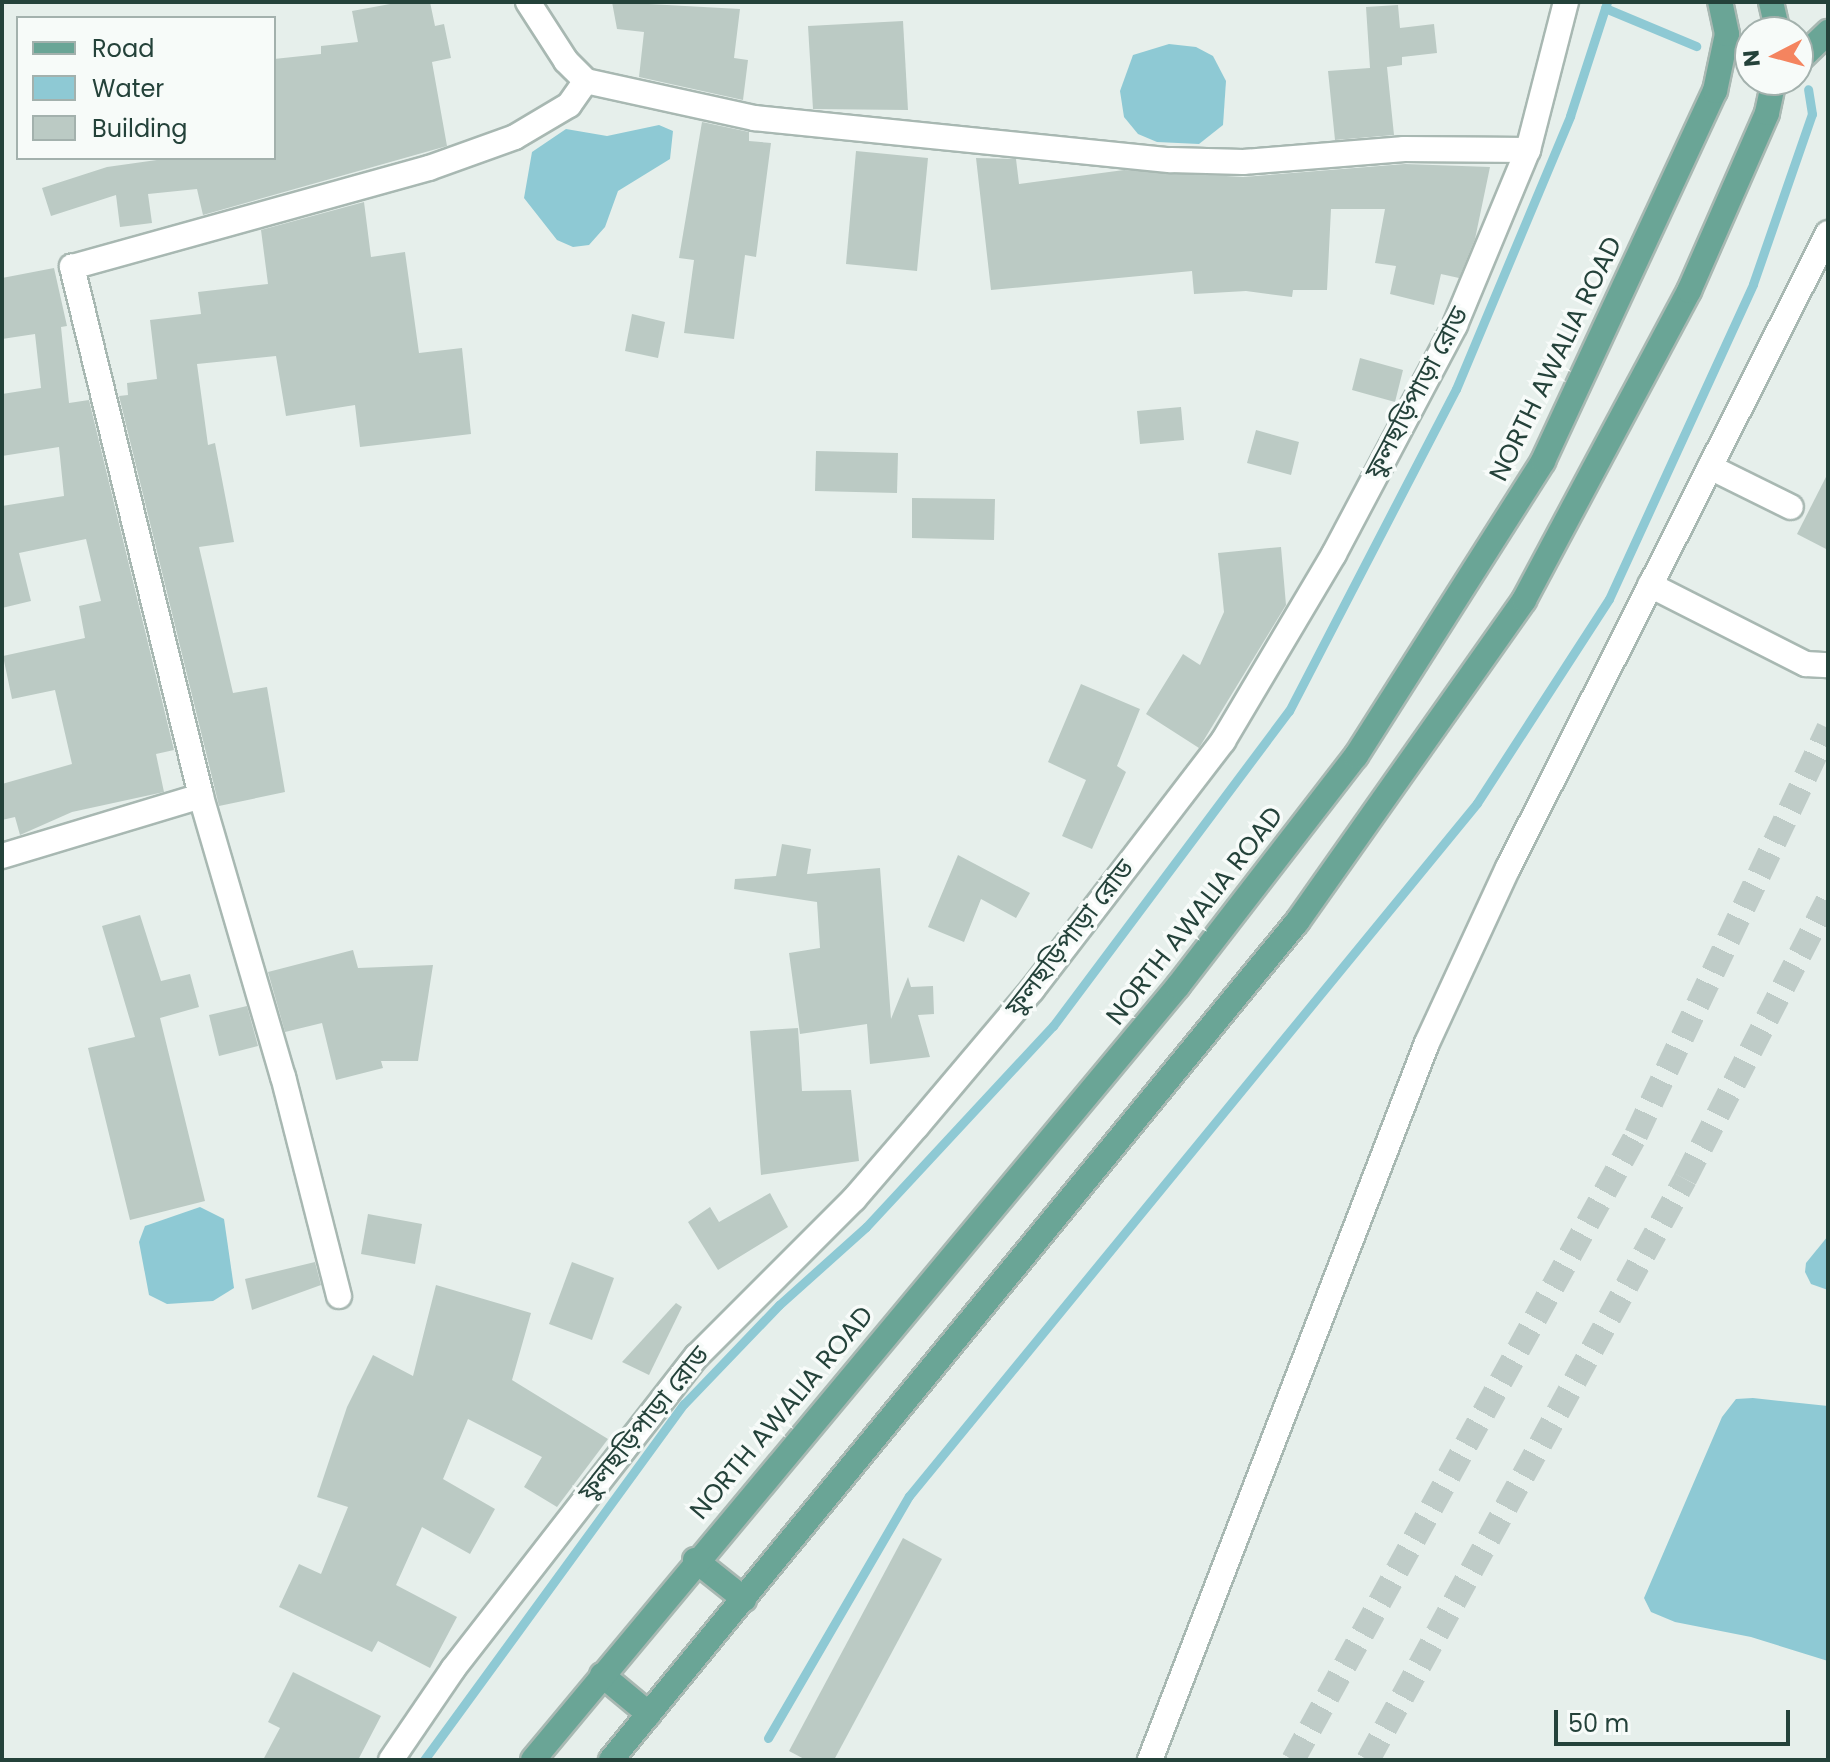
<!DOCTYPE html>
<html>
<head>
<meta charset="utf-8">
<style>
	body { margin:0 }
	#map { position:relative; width:1830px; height:1762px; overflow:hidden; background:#e6efeb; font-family:Poppins,"Noto Sans Bengali",sans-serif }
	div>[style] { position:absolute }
	.water>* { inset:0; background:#8ec9d4 }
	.stream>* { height:9px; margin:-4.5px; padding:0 4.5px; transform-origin:4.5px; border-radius:4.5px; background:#8ec9d4 }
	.building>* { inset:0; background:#bbcac4 }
	.highway-tunnel>* { height:24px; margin-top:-12px; transform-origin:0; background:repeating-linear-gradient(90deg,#bfccc8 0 24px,transparent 0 36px) }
	.roads { filter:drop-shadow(2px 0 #a8b8b2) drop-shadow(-2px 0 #a8b8b2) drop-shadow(0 2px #a8b8b2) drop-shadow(0 -2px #a8b8b2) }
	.minor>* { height:24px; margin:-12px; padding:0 12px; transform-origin:12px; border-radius:12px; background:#fff }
	.major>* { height:24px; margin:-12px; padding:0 12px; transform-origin:12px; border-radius:12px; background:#6aa596 }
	span { translate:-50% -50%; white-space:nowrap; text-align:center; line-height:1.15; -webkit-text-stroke:7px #f7fbf9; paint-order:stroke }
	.street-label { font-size:26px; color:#24423a }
	.frame { position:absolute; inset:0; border:4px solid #24423a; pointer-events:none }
	.legend { position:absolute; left:16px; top:16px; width:260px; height:144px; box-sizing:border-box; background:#f7fbf9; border:2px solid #a3b1ad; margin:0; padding:10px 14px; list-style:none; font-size:24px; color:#24423a }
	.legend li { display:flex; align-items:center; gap:16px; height:40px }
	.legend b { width:40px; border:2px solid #a3b1ad }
	.north { position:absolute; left:1734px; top:16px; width:80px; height:80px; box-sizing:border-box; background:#f7fbf9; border:2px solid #a3b1ad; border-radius:50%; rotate:264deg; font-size:22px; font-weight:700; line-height:32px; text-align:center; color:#24423a }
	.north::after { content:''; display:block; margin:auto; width:28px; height:36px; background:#f4845f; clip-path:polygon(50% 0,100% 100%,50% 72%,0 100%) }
	.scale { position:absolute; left:1554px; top:1710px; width:236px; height:36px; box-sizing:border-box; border:4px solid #24423a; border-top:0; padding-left:10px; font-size:24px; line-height:28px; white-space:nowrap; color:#24423a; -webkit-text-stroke:6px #f7fbf9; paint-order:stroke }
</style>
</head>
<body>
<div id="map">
	<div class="water">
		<i style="clip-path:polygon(1169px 44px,1196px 47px,1213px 56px,1226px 81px,1223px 125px,1199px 144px,1157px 142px,1138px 134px,1124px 117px,1120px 91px,1133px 55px)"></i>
		<i style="clip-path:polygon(659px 125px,673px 131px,670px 159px,618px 191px,605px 227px,589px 245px,573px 247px,557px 240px,524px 198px,532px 152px,566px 129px,607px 136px)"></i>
		<i style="clip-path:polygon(200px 1207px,224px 1219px,234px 1288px,213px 1301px,167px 1304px,149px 1295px,139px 1242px,145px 1226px)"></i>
		<i style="clip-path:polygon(1828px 1236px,1828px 1290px,1811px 1284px,1805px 1272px,1806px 1263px)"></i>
		<i style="clip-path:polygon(1753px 1398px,1828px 1406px,1828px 1661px,1751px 1637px,1675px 1622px,1651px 1612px,1644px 1598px,1722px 1417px,1736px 1399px)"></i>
	</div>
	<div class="stream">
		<i style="left:1605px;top:8px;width:99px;rotate:22.7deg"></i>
		<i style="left:768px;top:1738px;width:280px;rotate:-59.8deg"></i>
		<i style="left:909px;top:1496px;width:896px;rotate:-50.66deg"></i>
		<i style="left:1477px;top:803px;width:243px;rotate:-57.1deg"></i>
		<i style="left:1609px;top:599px;width:346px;rotate:-65.4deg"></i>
		<i style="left:1753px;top:284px;width:180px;rotate:-70.9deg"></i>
		<i style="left:1812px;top:114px;width:25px;rotate:-99deg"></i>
		<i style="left:424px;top:1760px;width:441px;rotate:-53.9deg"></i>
		<i style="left:684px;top:1404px;width:137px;rotate:-46.2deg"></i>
		<i style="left:779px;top:1305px;width:117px;rotate:-41.9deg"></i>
		<i style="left:866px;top:1227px;width:275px;rotate:-47.1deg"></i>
		<i style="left:1053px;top:1026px;width:394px;rotate:-53.2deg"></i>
		<i style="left:1289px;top:711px;width:363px;rotate:-62.6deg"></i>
		<i style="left:1456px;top:389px;width:296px;rotate:-67.3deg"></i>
		<i style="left:1570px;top:116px;width:120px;rotate:-72deg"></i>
	</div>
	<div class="building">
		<i style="clip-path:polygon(401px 2px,430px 2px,435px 26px,444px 24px,451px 58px,432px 62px,447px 146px,203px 215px,197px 189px,148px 194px,152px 223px,120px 227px,116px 195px,51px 216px,42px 188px,107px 167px,171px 158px,274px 158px,274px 59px,321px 54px,321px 46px,358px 42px,352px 11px)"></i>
		<i style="clip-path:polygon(612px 2px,740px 9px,734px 58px,748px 60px,743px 100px,639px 77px,644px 32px,617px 29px)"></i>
		<i style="clip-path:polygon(1398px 5px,1400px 28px,1434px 24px,1437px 53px,1402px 57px,1402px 65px,1387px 67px,1394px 135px,1335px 140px,1328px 71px,1370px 68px,1366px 7px)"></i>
		<i style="clip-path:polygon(903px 21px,908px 110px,813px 109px,808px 26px)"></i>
		<i style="clip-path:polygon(702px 122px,749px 132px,749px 141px,771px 143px,756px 257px,745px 255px,734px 339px,684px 333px,694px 260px,679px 258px)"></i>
		<i style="clip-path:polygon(856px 151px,928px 158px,917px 271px,846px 264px)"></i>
		<i style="clip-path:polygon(976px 158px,1016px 159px,1019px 184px,1124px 170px,1243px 177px,1405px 164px,1490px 167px,1475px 239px,1459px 278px,1441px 274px,1434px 305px,1390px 294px,1396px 266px,1375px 263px,1385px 209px,1331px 209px,1327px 290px,1293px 290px,1292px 297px,1246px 291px,1194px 294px,1192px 271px,991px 290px)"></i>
		<i style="clip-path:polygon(364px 202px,371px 257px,405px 252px,419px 353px,462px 348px,471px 434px,360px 447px,355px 405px,286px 416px,276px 356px,197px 364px,208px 445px,215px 443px,234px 542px,199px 547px,233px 693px,267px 687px,285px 792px,219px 806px,119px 396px,128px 395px,127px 383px,157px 379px,150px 320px,201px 314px,198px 292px,268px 284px,261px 230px)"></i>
		<i style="clip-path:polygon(54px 268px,67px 326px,61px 327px,69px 403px,89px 400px,174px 750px,156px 754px,164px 792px,72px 812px,20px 835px,15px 817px,2px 820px,2px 784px,72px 764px,55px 690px,12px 699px,3px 656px,85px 638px,79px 606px,101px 601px,86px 539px,19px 553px,31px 601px,2px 608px,2px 506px,64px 496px,59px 447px,2px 456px,2px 394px,41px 388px,35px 334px,2px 339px,2px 278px)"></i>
		<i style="clip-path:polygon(632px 314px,665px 322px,658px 358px,625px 351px)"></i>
		<i style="clip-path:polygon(1360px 358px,1403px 370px,1395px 402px,1352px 390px)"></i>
		<i style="clip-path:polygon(1181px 407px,1184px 440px,1140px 444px,1137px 411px)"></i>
		<i style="clip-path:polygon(1256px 430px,1299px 442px,1291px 475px,1247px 463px)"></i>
		<i style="clip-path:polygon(816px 451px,898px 453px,897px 493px,815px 491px)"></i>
		<i style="clip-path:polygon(1828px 473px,1828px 550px,1797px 534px)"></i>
		<i style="clip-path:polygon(912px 498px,995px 499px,994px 540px,912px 538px)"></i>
		<i style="clip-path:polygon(1281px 547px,1286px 605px,1199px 748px,1146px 714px,1183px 654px,1200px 665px,1224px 612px,1218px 553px)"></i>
		<i style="clip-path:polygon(1081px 684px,1140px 709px,1117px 766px,1126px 772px,1092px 849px,1062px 836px,1086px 780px,1048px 762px)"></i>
		<i style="clip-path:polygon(782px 844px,811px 849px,807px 874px,880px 868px,891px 1019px,908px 977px,911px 987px,933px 986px,934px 1014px,918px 1015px,930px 1057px,870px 1064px,867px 1024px,800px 1034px,789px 953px,820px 948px,817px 902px,734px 889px,735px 879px,776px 876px)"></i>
		<i style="clip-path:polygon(958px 855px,1030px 893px,1016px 918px,981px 899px,964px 942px,928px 927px)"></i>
		<i style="clip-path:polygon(140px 915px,161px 981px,190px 974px,199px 1007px,160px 1018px,205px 1201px,130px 1220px,88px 1048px,135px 1037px,102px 926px)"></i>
		<i style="clip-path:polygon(353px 950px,358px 968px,433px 965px,418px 1061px,381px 1061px,383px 1068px,336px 1080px,322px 1023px,285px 1032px,268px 972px)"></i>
		<i style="clip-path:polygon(247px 1006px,258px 1046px,219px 1056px,209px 1015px)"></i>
		<i style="clip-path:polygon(798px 1028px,802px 1091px,851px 1090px,859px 1161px,761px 1175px,750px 1031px)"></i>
		<i style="clip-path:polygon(770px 1193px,788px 1227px,718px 1270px,688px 1222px,710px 1207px,719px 1222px)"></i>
		<i style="clip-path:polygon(368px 1214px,422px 1224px,415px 1264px,361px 1254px)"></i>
		<i style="clip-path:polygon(315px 1262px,321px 1285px,252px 1310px,245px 1279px)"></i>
		<i style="clip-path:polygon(572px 1262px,614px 1278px,592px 1340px,549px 1324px)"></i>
		<i style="clip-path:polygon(436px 1285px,531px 1313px,512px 1380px,608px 1439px,557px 1507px,524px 1487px,542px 1457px,468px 1419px,443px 1479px,495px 1509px,470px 1554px,422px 1527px,396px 1585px,457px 1617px,430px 1668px,378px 1641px,372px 1652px,279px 1607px,299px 1564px,321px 1574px,348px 1507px,317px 1497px,347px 1407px,373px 1355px,413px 1376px)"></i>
		<i style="clip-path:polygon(676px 1303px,682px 1307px,649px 1375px,622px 1362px)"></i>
		<i style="clip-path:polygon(903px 1538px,942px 1559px,834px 1760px,806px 1760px,789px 1751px)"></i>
		<i style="clip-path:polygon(293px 1672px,381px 1716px,358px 1760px,263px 1760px,280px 1728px,268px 1722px)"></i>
	</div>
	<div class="highway-tunnel">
		<i style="left:1293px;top:1760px;width:713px;rotate:-61.24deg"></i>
		<i style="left:1636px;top:1135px;width:450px;rotate:-64.7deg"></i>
		<i style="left:1368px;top:1760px;width:662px;rotate:-61.38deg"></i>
		<i style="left:1685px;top:1179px;width:314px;rotate:-62.9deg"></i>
	</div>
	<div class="roads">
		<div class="minor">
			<i style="left:528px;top:2px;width:70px;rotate:57.2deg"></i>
			<i style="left:566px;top:61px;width:28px;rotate:45deg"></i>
			<i style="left:586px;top:81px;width:172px;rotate:12.4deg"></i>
			<i style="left:754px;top:118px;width:419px;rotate:5.8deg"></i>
			<i style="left:1171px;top:160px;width:72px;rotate:1.6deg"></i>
			<i style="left:1243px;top:162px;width:162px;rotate:-4.6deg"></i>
			<i style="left:1404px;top:149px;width:124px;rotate:0.5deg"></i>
			<i style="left:1710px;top:467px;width:90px;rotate:26.3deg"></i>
			<i style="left:1650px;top:585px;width:175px;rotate:26.9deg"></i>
			<i style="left:1806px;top:664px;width:22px;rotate:3deg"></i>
			<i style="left:2px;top:856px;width:208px;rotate:-16.8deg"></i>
			<i style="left:339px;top:1296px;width:226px;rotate:-104.3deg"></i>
			<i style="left:283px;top:1077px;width:293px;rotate:-106.3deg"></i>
			<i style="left:201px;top:796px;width:545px;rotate:-103.7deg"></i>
			<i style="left:72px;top:267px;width:370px;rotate:-15.5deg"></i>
			<i style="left:429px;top:168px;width:91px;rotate:-19.8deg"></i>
			<i style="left:515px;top:137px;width:63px;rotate:-30.7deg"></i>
			<i style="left:569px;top:105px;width:29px;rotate:-55deg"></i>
			<i style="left:391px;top:1760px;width:110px;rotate:-55.7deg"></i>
			<i style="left:453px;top:1669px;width:397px;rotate:-52.1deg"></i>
			<i style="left:697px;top:1356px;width:222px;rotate:-45deg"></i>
			<i style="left:854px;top:1199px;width:96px;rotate:-49.2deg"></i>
			<i style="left:917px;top:1126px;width:178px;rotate:-49.8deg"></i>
			<i style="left:1032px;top:990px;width:314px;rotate:-52.5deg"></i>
			<i style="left:1223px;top:741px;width:217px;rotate:-59.3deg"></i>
			<i style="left:1334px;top:554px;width:259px;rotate:-62.1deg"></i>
			<i style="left:1455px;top:325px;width:190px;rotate:-67.4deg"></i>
			<i style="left:1528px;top:150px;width:153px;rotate:-75.6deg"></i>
			<i style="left:1150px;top:1760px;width:769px;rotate:-68.88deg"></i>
			<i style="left:1427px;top:1043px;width:193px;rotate:-65.2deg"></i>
			<i style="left:1508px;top:868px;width:711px;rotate:-63.25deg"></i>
		</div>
		<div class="major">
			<i style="left:1771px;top:2px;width:31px;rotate:77deg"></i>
			<i style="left:1798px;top:61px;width:42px;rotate:-44deg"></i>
			<i style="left:695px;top:1560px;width:63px;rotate:38.5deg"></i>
			<i style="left:602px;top:1675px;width:61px;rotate:39.7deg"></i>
			<i style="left:533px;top:1760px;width:1008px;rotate:-50.19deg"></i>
			<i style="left:1178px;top:986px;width:291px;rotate:-52.3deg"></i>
			<i style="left:1356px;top:756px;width:349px;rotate:-57.6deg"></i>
			<i style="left:1543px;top:461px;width:408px;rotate:-65.1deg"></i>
			<i style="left:1715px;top:91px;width:58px;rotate:-78.1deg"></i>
			<i style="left:1727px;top:34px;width:33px;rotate:-102deg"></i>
			<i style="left:611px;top:1760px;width:1083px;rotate:-50.7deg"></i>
			<i style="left:1297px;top:922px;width:394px;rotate:-54.8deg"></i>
			<i style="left:1524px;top:600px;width:350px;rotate:-61.9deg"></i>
			<i style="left:1689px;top:291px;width:194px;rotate:-66.3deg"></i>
			<i style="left:1767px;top:113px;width:34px;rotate:-78deg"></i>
		</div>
	</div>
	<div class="street-label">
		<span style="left:1556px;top:359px;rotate:-64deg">NORTH AWALIA ROAD</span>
		<span style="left:1417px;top:393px;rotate:-62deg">ফুলছড়িপাড়া রোড</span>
		<span style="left:1195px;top:916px;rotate:-52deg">NORTH AWALIA ROAD</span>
		<span style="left:1070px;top:938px;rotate:-52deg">ফুলছড়িপাড়া রোড</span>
		<span style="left:782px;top:1413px;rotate:-50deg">NORTH AWALIA ROAD</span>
		<span style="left:644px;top:1424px;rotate:-51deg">ফুলছড়িপাড়া রোড</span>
	</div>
	<div class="frame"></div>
	<ul class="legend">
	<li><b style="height:10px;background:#6aa596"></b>Road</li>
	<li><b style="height:22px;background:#8ec9d4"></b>Water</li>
	<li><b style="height:22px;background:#bbcac4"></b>Building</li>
	</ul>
	<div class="north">N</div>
	<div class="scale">50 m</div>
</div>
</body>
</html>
